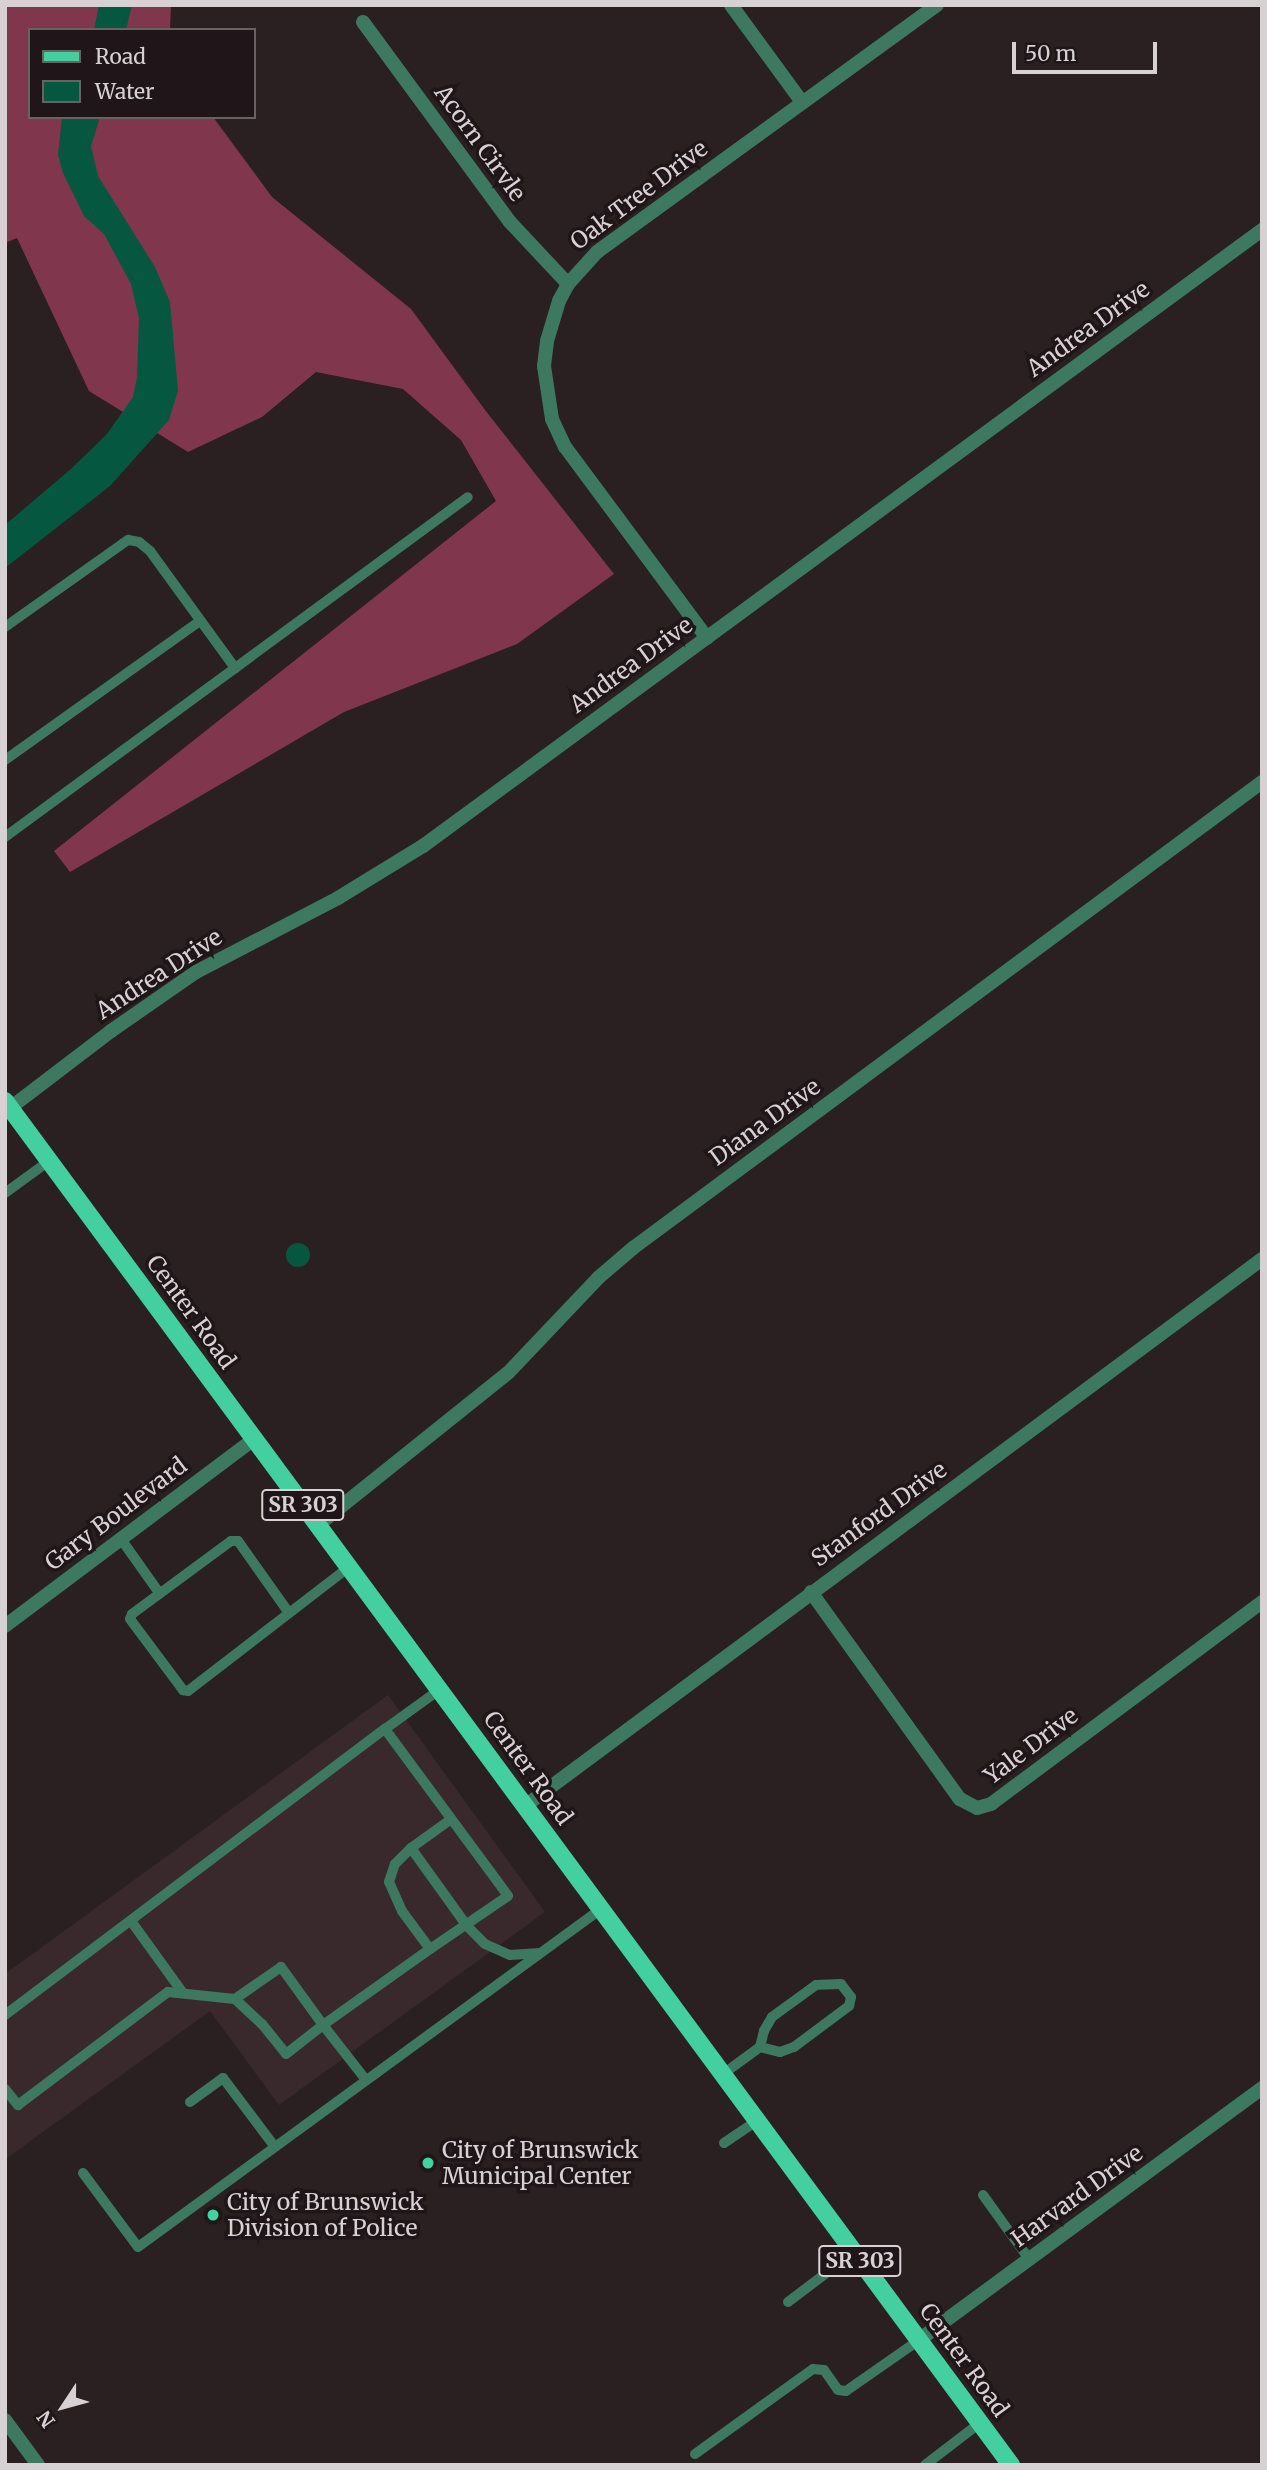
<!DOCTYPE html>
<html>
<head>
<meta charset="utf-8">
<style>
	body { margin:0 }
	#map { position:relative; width:1267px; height:2470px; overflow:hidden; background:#2a2022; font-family:Merriweather,serif }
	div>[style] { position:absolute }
	.built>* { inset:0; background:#39292d }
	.forest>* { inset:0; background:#80374e }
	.water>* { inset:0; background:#05573f }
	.round { border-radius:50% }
	.service>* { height:10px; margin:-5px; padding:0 5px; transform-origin:5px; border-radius:5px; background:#3d7861 }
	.minor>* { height:14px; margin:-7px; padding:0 7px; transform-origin:7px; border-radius:7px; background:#3d7861 }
	.primary>* { height:18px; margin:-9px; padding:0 9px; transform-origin:9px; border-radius:9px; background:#43cf9f }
	.dots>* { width:19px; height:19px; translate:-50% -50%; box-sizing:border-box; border:4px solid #201619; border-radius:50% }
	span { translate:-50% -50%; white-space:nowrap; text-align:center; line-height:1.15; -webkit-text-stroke:7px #201619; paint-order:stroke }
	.shield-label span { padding:2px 5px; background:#201619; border:2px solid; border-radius:5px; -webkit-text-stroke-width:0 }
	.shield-label { font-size:21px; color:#d8d1d3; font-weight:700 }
	.street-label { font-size:23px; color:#d8d1d3 }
	.poi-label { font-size:23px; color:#d8d1d3 }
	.left { translate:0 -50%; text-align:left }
	.frame { position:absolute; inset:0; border:7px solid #d8d1d3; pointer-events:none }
	.legend { position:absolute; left:28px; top:28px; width:228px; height:91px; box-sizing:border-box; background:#201619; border:2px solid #6a6163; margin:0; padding:9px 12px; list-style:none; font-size:21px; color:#d8d1d3 }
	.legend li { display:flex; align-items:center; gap:14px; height:35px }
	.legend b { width:35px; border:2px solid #6a6163 }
	.north { position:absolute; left:28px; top:2372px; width:70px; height:70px; -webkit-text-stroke:5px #201619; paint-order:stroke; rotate:234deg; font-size:19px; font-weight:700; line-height:28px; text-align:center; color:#d8d1d3 }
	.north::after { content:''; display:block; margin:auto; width:24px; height:32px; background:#d8d1d3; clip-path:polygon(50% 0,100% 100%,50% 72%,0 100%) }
	.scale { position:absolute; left:1012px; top:42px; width:145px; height:32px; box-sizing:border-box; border:4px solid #d8d1d3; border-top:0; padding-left:9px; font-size:21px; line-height:24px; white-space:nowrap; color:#d8d1d3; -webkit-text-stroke:5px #201619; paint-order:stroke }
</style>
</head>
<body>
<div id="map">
	<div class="built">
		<i style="clip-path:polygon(388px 1695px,545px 1912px,279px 2105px,210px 2011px,7px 2158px,5px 1974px)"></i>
	</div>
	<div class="forest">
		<i style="clip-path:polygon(5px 5px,171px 5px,170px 30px,30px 30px,30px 117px,213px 117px,272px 197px,411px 309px,485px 410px,614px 574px,517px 644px,344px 712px,70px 872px,54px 851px,496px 501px,461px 440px,403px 389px,316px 372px,262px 417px,188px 452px,89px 391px,17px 238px,5px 243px)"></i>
	</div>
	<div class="water">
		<i style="clip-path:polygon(99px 5px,132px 5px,126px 30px,94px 30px)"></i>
		<i style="clip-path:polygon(62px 117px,100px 117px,91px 146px,98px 176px,155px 267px,170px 302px,178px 391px,169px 420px,110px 486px,5px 568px,5px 525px,72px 468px,107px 434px,133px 397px,137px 377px,139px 318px,131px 284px,104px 234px,84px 216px,63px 173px,58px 155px)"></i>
		<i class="round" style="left:286px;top:1243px;width:24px;height:24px"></i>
	</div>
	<div class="service">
		<i style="left:5px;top:627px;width:151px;rotate:-35.3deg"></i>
		<i style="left:128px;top:540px;width:11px;rotate:10deg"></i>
		<i style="left:139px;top:542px;width:14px;rotate:39deg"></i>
		<i style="left:150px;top:551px;width:145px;rotate:54deg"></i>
		<i style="left:5px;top:760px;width:239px;rotate:-35.5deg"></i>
		<i style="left:5px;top:837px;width:574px;rotate:-36.29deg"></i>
		<i style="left:5px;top:1193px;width:54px;rotate:-36deg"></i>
		<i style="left:121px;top:1539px;width:67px;rotate:54.7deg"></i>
		<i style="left:289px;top:1613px;width:88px;rotate:-125.3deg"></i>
		<i style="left:238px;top:1541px;width:7px;rotate:180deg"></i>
		<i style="left:231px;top:1541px;width:123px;rotate:143.6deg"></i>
		<i style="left:132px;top:1614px;width:5px;rotate:112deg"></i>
		<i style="left:130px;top:1619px;width:89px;rotate:53.3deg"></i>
		<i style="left:183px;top:1690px;width:5px;rotate:11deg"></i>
		<i style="left:188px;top:1691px;width:203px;rotate:-37.6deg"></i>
		<i style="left:385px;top:1729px;width:67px;rotate:-35.8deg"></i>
		<i style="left:411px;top:1848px;width:48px;rotate:-35.7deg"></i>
		<i style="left:131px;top:1921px;width:89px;rotate:54.2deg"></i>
		<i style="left:5px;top:2015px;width:476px;rotate:-37deg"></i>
		<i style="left:385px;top:1729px;width:207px;rotate:53.6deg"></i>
		<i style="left:508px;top:1896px;width:94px;rotate:145.8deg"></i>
		<i style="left:723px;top:2074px;width:46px;rotate:-36.1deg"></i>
		<i style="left:760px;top:2047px;width:21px;rotate:14deg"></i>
		<i style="left:780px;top:2052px;width:15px;rotate:-20deg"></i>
		<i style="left:794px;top:2047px;width:69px;rotate:-36.7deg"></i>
		<i style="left:849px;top:2006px;width:9px;rotate:-77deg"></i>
		<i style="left:851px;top:1997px;width:16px;rotate:-128deg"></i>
		<i style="left:841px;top:1984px;width:25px;rotate:178deg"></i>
		<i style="left:816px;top:1985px;width:54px;rotate:144deg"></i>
		<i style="left:772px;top:2017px;width:16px;rotate:120deg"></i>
		<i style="left:764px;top:2031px;width:16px;rotate:104deg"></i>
		<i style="left:366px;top:2080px;width:70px;rotate:-128deg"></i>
		<i style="left:323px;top:2025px;width:131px;rotate:-35.4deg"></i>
		<i style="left:430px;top:1949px;width:47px;rotate:-126.4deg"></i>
		<i style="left:402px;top:1911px;width:32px;rotate:-114deg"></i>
		<i style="left:389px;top:1882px;width:19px;rotate:-72deg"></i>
		<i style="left:395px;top:1864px;width:23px;rotate:-45deg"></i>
		<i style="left:411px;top:1848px;width:96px;rotate:54.3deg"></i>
		<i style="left:467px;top:1926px;width:25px;rotate:45deg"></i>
		<i style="left:485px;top:1944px;width:27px;rotate:24deg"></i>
		<i style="left:510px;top:1955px;width:30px;rotate:-4deg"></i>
		<i style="left:5px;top:2089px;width:21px;rotate:51deg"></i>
		<i style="left:18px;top:2105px;width:188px;rotate:-37deg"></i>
		<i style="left:168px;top:1992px;width:67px;rotate:6deg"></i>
		<i style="left:235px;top:1999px;width:37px;rotate:43deg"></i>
		<i style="left:262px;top:2024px;width:38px;rotate:51deg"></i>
		<i style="left:286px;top:2054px;width:47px;rotate:-38.1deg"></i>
		<i style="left:323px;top:2025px;width:72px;rotate:-125.9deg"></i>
		<i style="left:281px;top:1967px;width:56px;rotate:145.2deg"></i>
		<i style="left:190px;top:2102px;width:41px;rotate:-36deg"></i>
		<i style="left:223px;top:2078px;width:86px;rotate:53deg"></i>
		<i style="left:724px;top:2143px;width:40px;rotate:-34deg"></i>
		<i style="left:83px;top:2173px;width:92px;rotate:53.4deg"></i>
		<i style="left:138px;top:2247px;width:573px;rotate:-36.13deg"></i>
		<i style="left:983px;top:2195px;width:79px;rotate:54.3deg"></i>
		<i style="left:788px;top:2302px;width:83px;rotate:-37.1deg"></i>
		<i style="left:695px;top:2454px;width:145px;rotate:-35.8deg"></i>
		<i style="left:813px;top:2369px;width:11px;rotate:5deg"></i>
		<i style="left:824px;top:2370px;width:24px;rotate:55deg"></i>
		<i style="left:838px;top:2390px;width:8px;rotate:7deg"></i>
		<i style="left:846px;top:2391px;width:89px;rotate:-34.9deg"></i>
		<i style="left:925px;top:2465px;width:69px;rotate:-37.4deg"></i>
	</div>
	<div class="minor">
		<i style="left:731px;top:5px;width:120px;rotate:53.8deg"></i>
		<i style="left:363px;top:22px;width:248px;rotate:53.7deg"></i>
		<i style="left:510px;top:222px;width:85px;rotate:46.9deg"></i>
		<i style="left:707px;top:638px;width:238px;rotate:-126.6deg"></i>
		<i style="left:565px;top:447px;width:31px;rotate:-115deg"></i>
		<i style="left:552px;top:419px;width:54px;rotate:-98.6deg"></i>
		<i style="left:544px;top:366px;width:25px;rotate:-83deg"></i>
		<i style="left:547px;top:341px;width:42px;rotate:-73.3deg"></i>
		<i style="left:559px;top:301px;width:19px;rotate:-62deg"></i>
		<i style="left:568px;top:284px;width:43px;rotate:-47.8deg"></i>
		<i style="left:597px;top:252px;width:420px;rotate:-36deg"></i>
		<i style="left:10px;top:1108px;width:127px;rotate:-37.3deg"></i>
		<i style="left:111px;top:1031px;width:103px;rotate:-34.8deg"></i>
		<i style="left:196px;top:972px;width:160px;rotate:-27.5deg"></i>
		<i style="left:338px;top:898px;width:100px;rotate:-31.5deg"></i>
		<i style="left:423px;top:846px;width:1041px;rotate:-36.29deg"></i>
		<i style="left:318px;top:1525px;width:243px;rotate:-38.7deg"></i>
		<i style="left:508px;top:1373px;width:131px;rotate:-46.5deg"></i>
		<i style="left:598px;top:1278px;width:46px;rotate:-40.6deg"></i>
		<i style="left:633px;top:1248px;width:783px;rotate:-36.53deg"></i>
		<i style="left:811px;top:1592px;width:255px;rotate:54.3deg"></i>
		<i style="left:960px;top:1799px;width:19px;rotate:28deg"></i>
		<i style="left:977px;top:1808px;width:15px;rotate:-16deg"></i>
		<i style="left:991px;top:1804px;width:338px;rotate:-36.7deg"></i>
		<i style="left:5px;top:1626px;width:311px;rotate:-36.9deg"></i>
		<i style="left:525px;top:1806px;width:918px;rotate:-36.58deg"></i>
		<i style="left:919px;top:2340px;width:426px;rotate:-36.3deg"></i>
		<i style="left:5px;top:2420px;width:56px;rotate:53.7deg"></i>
	</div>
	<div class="primary">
		<i style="left:5px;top:1101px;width:1695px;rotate:53.59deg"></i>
	</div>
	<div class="dots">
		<i style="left:428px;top:2163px;background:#3fd4a2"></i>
		<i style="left:213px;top:2215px;background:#3fd4a2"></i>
	</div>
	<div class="shield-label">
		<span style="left:303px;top:1505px">SR 303</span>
		<span style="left:860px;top:2261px">SR 303</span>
	</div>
	<div class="street-label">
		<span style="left:480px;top:143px;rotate:54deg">Acorn Cirvle</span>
		<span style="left:639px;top:195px;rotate:-37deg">Oak Tree Drive</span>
		<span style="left:1088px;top:329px;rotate:-36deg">Andrea Drive</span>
		<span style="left:631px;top:665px;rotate:-36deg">Andrea Drive</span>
		<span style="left:159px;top:974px;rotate:-33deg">Andrea Drive</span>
		<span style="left:765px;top:1122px;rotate:-36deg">Diana Drive</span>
		<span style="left:191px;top:1312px;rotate:54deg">Center Road</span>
		<span style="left:116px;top:1514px;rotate:-37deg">Gary Boulevard</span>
		<span style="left:879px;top:1514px;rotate:-36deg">Stanford Drive</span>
		<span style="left:1031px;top:1746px;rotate:-37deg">Yale Drive</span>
		<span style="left:528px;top:1768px;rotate:54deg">Center Road</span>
		<span style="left:1077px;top:2196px;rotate:-36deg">Harvard Drive</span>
		<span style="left:964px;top:2360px;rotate:54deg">Center Road</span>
	</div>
	<div class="poi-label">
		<span class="left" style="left:442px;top:2163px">City of Brunswick<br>Municipal Center</span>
		<span class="left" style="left:227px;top:2215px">City of Brunswick<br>Division of Police</span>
	</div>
	<div class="frame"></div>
	<ul class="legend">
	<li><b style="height:9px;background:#43cf9f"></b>Road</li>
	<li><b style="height:19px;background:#05573f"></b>Water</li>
	</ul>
	<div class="north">N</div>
	<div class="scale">50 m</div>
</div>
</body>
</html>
